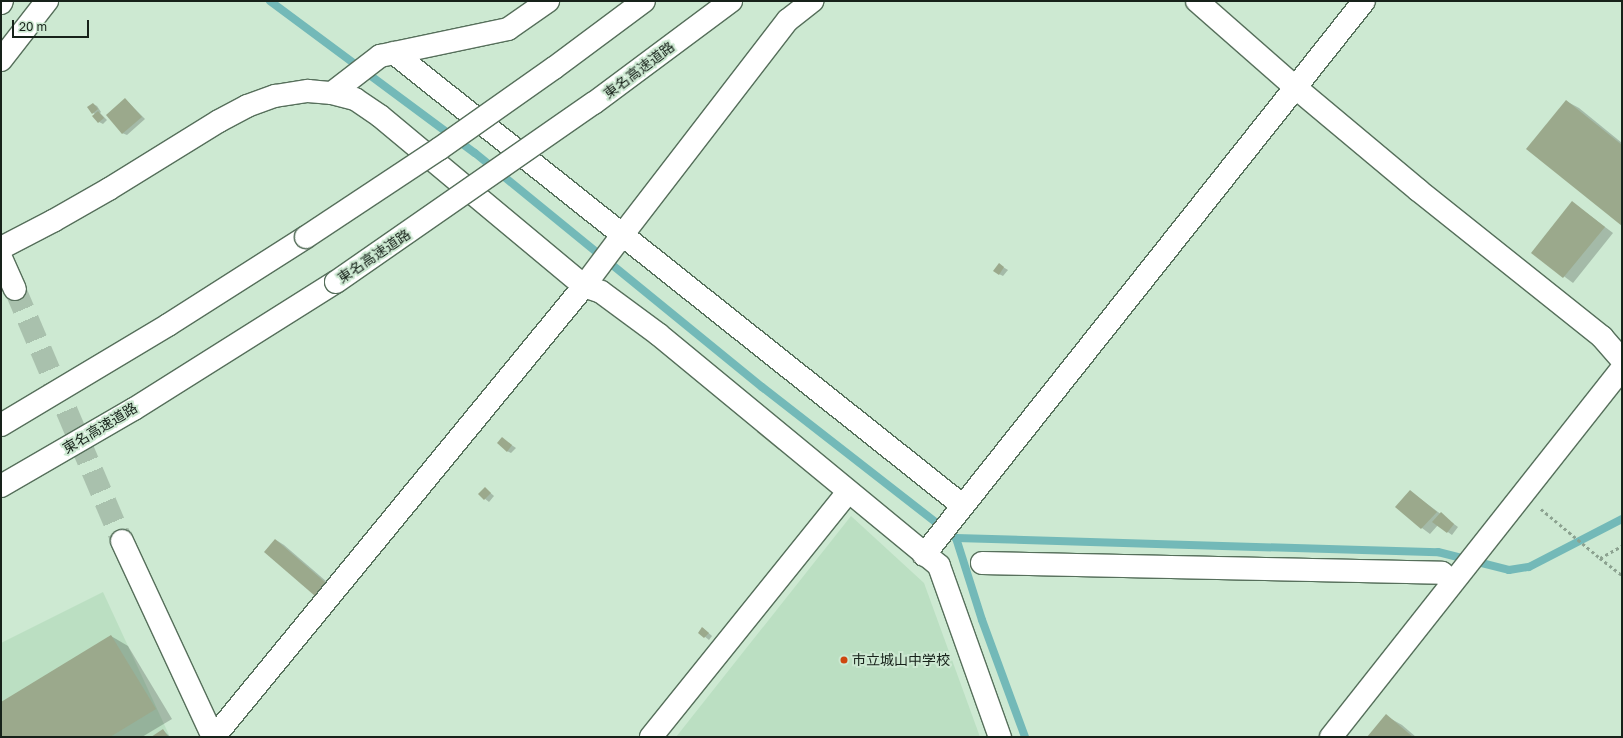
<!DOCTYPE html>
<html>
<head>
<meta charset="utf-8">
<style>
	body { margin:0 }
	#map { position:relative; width:1623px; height:738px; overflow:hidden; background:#cde9d2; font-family:"Golos Text","Noto Sans JP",sans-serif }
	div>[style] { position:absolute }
	.built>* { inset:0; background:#bbdfc2 }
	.shadow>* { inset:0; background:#0003 }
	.stream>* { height:8px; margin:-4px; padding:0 4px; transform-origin:4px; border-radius:4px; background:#73b9b8 }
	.building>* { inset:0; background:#9ba98c }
	.minor-tunnel>* { height:22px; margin-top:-11px; transform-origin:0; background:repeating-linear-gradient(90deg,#a9c1ad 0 22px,transparent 0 33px) }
	.path>* { height:2.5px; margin-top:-1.25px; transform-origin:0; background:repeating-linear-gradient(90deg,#8ca290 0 3px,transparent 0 6px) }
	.roads { filter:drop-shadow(1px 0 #566f5b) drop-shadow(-1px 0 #566f5b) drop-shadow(0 1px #566f5b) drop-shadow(0 -1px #566f5b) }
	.minor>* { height:22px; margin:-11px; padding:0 11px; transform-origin:11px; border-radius:11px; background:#fff }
	.highway>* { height:22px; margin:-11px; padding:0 11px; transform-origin:11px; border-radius:11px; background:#fff }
	.bridges { filter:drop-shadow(1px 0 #566f5b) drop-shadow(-1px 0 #566f5b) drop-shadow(0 1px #566f5b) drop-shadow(0 -1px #566f5b) }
	.highway-bridge>* { height:22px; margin:-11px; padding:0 11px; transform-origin:11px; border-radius:11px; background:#fff }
	.dots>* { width:11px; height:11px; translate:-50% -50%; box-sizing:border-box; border:2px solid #cde9d2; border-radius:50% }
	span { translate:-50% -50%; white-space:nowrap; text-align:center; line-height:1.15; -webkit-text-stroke:4px #cde9d2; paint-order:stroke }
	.street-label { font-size:14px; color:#17221a }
	.poi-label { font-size:14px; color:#17221a }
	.left { translate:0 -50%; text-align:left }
	.frame { position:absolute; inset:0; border:2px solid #17221a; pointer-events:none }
	.scale { position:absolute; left:12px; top:20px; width:77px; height:18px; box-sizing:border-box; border:2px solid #17221a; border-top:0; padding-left:5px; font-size:12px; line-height:14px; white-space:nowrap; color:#17221a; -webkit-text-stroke:3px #cde9d2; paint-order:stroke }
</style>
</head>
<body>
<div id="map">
	<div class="built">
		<i style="clip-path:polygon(851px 516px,924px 583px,980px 737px,676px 737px)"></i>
		<i style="clip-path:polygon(103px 592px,170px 737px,1px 737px,1px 643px)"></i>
	</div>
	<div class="shadow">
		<i style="clip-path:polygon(125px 99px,145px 119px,127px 135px,122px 133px)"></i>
		<i style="clip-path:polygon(1566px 101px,1579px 108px,1622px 143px,1622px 225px)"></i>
		<i style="clip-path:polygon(93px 104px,97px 106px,101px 112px,100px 113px,107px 120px,103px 124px,99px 122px,95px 114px,93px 113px)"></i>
		<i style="clip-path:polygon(1572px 202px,1613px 233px,1573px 283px,1533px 253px)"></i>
		<i style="clip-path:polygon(1003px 267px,1008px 270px,1003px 276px,999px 274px)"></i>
		<i style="clip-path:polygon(506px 441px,516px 448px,511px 453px,507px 451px)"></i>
		<i style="clip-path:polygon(485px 488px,494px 496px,489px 502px,479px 494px)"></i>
		<i style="clip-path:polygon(1410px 491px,1458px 527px,1452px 535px,1438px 525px,1430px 534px,1422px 528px,1396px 507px)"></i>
		<i style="clip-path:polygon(276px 540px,284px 545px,334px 588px,324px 600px,316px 595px)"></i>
		<i style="clip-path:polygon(703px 628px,712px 636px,709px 640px,699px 632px)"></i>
		<i style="clip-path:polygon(111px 636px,128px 646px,172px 719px,142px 737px,1px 737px,1px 703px)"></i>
		<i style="clip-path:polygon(1386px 716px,1402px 725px,1416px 737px,1368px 737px)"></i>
		<i style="clip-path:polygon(163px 730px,170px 737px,153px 737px)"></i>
	</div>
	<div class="stream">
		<i style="left:270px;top:1px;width:255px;rotate:36.6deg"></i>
		<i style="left:475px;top:153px;width:370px;rotate:39.2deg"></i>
		<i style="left:762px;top:387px;width:246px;rotate:37.9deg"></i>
		<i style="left:956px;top:538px;width:86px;rotate:72.4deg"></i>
		<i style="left:982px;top:620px;width:125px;rotate:69.8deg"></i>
		<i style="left:956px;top:538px;width:482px;rotate:1.7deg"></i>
		<i style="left:1438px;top:552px;width:73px;rotate:14.2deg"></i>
		<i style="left:1509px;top:570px;width:20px;rotate:-9deg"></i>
		<i style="left:1529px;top:567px;width:105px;rotate:-27.3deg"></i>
	</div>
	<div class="building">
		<i style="clip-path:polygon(125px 98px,142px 117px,122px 134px,106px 115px)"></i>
		<i style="clip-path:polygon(1566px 100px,1622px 145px,1622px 226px,1526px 149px)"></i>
		<i style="clip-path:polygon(93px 103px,98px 109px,92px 114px,87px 107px)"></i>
		<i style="clip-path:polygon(98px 111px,104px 118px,98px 123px,92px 116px)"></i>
		<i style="clip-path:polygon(1572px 201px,1605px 227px,1563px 278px,1531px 253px)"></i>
		<i style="clip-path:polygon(999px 263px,1004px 267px,999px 275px,993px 271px)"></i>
		<i style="clip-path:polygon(761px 427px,784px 444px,779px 450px,757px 432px)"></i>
		<i style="clip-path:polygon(502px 437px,512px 445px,507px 452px,497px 443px)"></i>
		<i style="clip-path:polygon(485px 487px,491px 493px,484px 500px,478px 494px)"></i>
		<i style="clip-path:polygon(1410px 490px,1437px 512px,1421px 529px,1395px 507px)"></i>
		<i style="clip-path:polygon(1441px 512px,1454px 524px,1447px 533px,1432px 522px)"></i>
		<i style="clip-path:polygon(275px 539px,326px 583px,315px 596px,264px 552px)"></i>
		<i style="clip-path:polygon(702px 627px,709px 633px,704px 638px,698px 633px)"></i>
		<i style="clip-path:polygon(111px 635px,156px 709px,110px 737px,1px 737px,1px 702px)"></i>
		<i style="clip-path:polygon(1386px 714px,1413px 737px,1367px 737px)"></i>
		<i style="clip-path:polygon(163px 729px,168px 737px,151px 737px)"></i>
	</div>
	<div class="minor-tunnel">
		<i style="left:15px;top:289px;width:274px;rotate:67deg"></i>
	</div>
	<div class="path">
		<i style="left:1541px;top:509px;width:77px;rotate:39.7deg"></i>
		<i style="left:1600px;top:558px;width:25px;rotate:-29deg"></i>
		<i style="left:1600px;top:558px;width:28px;rotate:38deg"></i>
	</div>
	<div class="roads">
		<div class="minor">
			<i style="left:1197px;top:1px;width:130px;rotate:41.3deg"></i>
			<i style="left:1295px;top:87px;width:160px;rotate:39.9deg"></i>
			<i style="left:1418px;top:190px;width:236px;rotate:38.6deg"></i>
			<i style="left:1602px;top:337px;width:30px;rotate:49deg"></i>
			<i style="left:394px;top:53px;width:727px;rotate:38.52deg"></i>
			<i style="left:332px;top:93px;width:61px;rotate:-37.6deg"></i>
			<i style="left:380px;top:56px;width:131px;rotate:-11.9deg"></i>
			<i style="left:508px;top:29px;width:49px;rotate:-35deg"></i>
			<i style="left:1px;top:248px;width:59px;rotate:-27.4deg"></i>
			<i style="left:53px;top:221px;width:64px;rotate:-29.7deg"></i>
			<i style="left:109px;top:189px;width:129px;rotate:-31.7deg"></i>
			<i style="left:219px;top:121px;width:32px;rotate:-28deg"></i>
			<i style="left:247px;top:106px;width:30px;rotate:-20deg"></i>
			<i style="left:275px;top:96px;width:33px;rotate:-9deg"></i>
			<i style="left:308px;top:91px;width:24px;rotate:5deg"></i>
			<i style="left:332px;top:93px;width:24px;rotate:15deg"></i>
			<i style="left:355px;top:99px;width:30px;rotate:34deg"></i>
			<i style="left:380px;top:116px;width:266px;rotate:39.8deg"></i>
			<i style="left:584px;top:286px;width:18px;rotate:19deg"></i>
			<i style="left:601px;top:292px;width:71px;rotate:36.4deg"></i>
			<i style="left:658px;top:334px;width:364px;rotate:39.5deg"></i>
			<i style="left:939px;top:566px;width:182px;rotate:70.4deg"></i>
			<i style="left:1px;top:258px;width:34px;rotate:66deg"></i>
			<i style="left:122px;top:541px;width:216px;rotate:65.1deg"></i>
			<i style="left:924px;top:555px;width:707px;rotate:-51.54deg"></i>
			<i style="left:982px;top:563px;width:460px;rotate:1.2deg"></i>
			<i style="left:1442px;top:573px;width:14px;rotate:39deg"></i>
			<i style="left:214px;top:737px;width:583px;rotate:-50.63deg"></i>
			<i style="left:584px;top:286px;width:65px;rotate:-53.1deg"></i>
			<i style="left:623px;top:234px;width:270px;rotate:-52.4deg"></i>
			<i style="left:788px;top:20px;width:31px;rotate:-38deg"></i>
			<i style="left:651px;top:737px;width:314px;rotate:-51.2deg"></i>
			<i style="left:1331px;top:737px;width:469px;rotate:-51.7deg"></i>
		</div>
		<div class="highway">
			<i style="left:1px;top:3px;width:2px;rotate:-63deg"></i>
			<i style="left:1px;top:60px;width:75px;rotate:-52.1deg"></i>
			<i style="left:1px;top:425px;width:195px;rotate:-30.9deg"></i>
			<i style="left:168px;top:325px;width:164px;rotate:-32.5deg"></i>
			<i style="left:1px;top:486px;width:154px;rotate:-30.1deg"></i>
			<i style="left:134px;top:409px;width:239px;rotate:-32.2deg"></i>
		</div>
	</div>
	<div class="bridges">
		<div class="highway-bridge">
			<i style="left:306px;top:237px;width:159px;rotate:-33.5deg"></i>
			<i style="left:439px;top:149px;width:141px;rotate:-35.2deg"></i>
			<i style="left:554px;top:68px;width:112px;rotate:-36.7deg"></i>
			<i style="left:336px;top:282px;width:314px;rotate:-34.8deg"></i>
			<i style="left:594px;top:103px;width:171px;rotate:-36.7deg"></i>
		</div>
	</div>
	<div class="dots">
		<i style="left:844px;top:660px;background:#ce470f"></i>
	</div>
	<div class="street-label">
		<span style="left:639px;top:70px;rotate:-37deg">東名高速道路</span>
		<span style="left:374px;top:256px;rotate:-34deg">東名高速道路</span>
		<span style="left:100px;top:428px;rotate:-31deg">東名高速道路</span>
	</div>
	<div class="poi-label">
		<span class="left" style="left:852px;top:660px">市立城山中学校</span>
	</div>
	<div class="frame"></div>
	<div class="scale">20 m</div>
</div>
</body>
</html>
